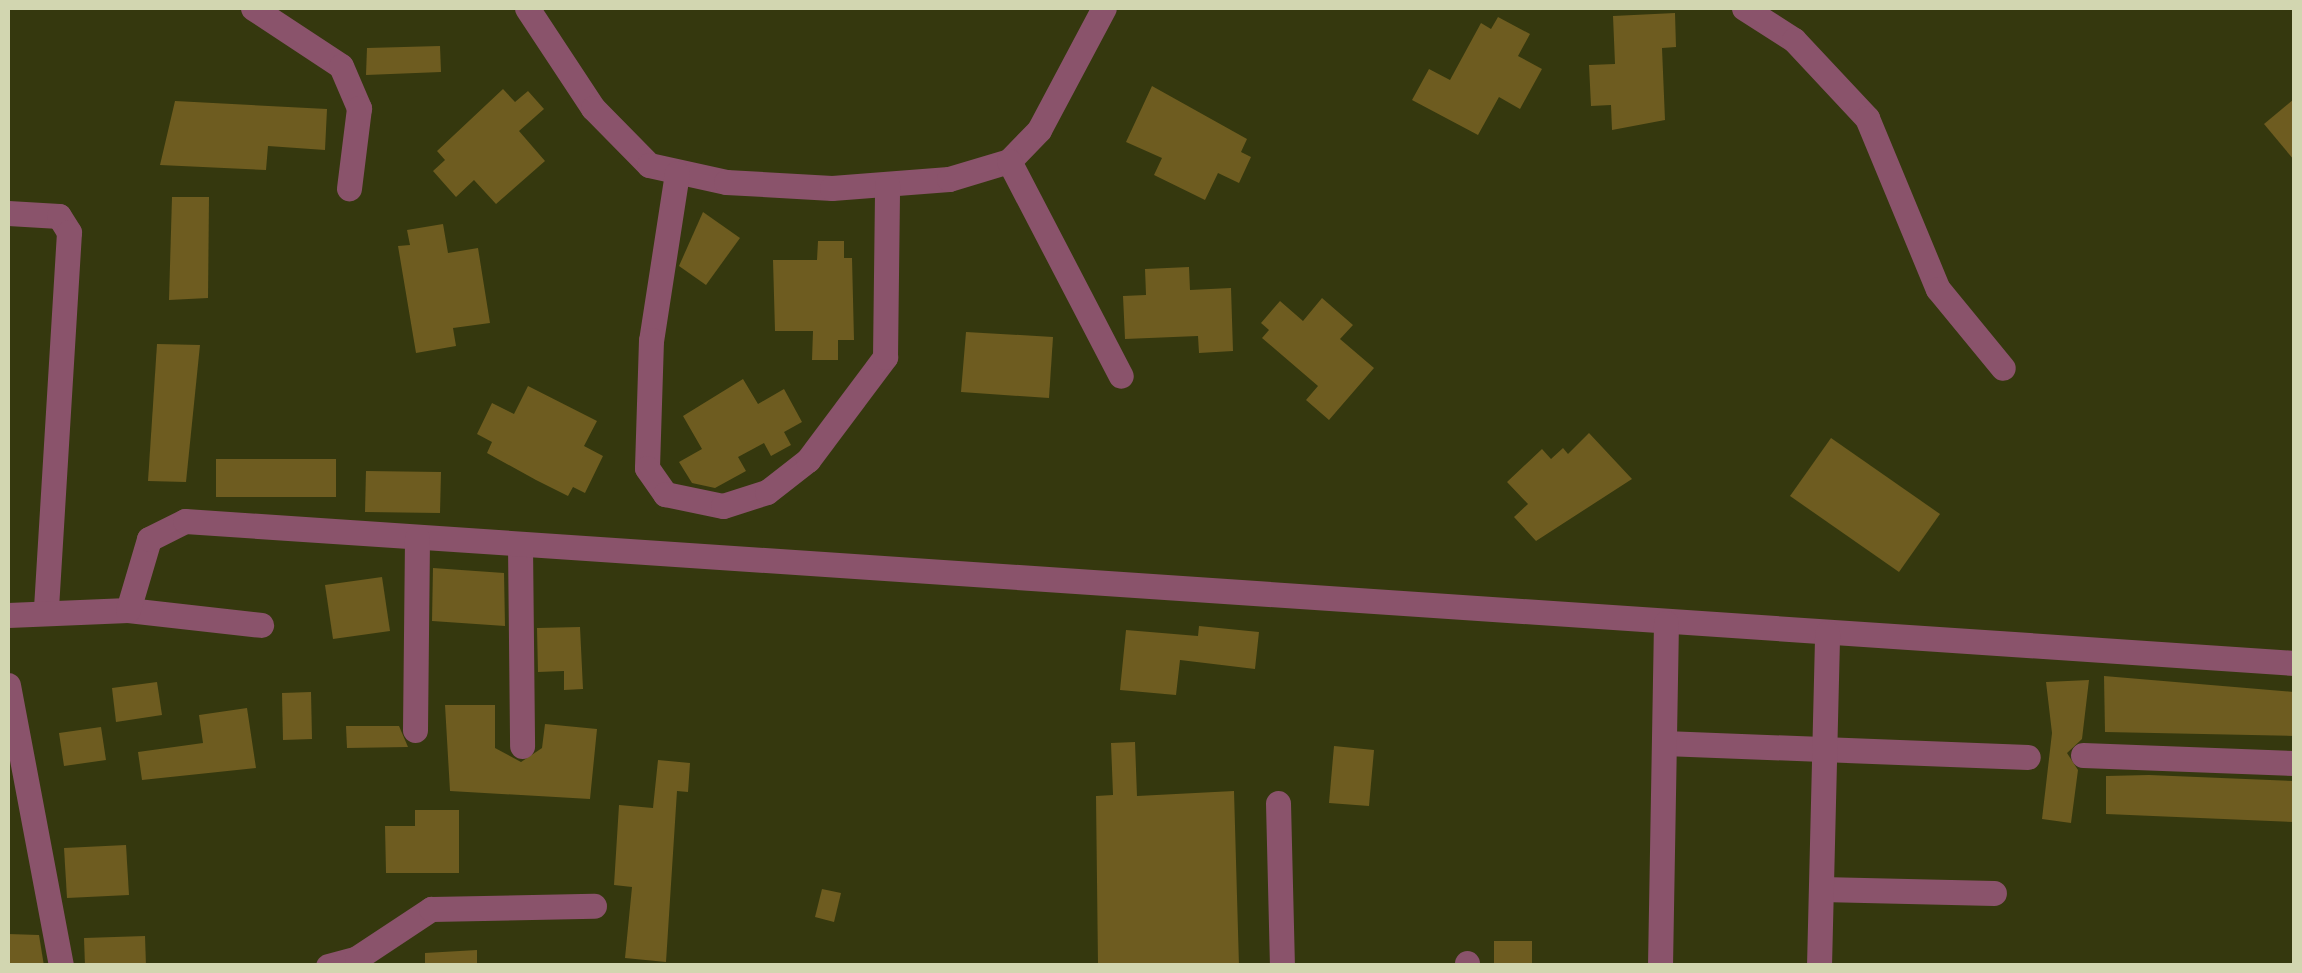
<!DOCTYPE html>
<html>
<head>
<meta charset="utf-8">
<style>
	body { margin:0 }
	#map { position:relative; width:2302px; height:973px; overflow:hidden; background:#35380e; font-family:"IBM Plex Serif",serif }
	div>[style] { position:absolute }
	.building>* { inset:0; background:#6e5c20 }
	.minor>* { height:25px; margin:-12.5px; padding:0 12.5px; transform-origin:12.5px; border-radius:12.5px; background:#8a536b }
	span { translate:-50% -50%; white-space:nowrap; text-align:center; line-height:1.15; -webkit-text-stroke:8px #35380e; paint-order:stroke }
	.frame { position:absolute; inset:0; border:10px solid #d2d6b0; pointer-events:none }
</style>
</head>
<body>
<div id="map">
	<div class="building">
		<i style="clip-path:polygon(1675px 13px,1676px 47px,1662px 48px,1665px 120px,1612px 130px,1611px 105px,1591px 106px,1589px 65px,1615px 64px,1613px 16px)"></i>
		<i style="clip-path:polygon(1498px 17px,1530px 34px,1518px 56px,1542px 69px,1520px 109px,1499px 97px,1478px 135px,1412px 100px,1429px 69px,1450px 80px,1481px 23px,1491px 29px)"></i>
		<i style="clip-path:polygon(440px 46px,441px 72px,366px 75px,367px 48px)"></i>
		<i style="clip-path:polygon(1152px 86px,1247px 139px,1241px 152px,1251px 157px,1239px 183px,1218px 173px,1205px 200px,1154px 175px,1162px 158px,1126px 142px)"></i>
		<i style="clip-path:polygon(503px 89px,515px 102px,528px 91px,544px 109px,519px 131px,545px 161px,496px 204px,474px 180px,456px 197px,433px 171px,445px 160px,437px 151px)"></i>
		<i style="clip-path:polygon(2294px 99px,2294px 160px,2264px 124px)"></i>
		<i style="clip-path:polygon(175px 101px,327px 109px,325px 150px,268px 146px,266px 170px,160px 165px)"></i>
		<i style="clip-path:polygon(172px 197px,209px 197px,208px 298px,169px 300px)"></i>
		<i style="clip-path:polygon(703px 212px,740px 238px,706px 285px,679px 266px)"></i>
		<i style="clip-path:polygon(443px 224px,448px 253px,478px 248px,490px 323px,453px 328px,456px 346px,416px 353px,398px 246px,410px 245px,407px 230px)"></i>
		<i style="clip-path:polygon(818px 241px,844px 241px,844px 258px,852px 258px,854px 340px,838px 340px,838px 360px,812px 360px,813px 331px,775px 331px,773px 260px,817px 260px)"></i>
		<i style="clip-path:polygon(1189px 267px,1190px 290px,1231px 288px,1233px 351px,1199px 353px,1198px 336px,1125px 339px,1123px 296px,1146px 295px,1145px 269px)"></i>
		<i style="clip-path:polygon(1322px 298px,1353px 325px,1340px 339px,1374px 368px,1329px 420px,1306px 400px,1318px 386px,1262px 338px,1269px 330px,1261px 323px,1280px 301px,1303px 321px)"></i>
		<i style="clip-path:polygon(966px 332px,1053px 337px,1049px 398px,961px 392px)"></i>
		<i style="clip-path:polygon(157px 344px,200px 345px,186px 482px,148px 481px)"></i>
		<i style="clip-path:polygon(743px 379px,758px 404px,784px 389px,802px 422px,784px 432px,791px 445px,771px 456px,764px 443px,738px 457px,746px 471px,715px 488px,692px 483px,679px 462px,702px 449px,683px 416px)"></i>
		<i style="clip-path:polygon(528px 386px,597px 421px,584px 446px,603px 456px,585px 493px,573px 487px,568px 496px,536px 480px,487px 453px,492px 442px,477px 434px,492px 403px,514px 414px)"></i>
		<i style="clip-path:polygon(1589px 433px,1632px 479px,1536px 541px,1514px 517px,1528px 504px,1507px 482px,1542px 449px,1551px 459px,1563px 448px,1568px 454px)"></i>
		<i style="clip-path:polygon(1831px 438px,1940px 514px,1899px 572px,1790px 496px)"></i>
		<i style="clip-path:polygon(216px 459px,336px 459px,336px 497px,216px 497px)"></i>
		<i style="clip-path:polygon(366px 471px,441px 472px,440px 513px,365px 512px)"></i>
		<i style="clip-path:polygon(433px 568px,504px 573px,505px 626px,432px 621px)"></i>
		<i style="clip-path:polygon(382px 577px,390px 631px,333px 639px,325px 585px)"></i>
		<i style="clip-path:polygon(1199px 626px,1259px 632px,1255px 669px,1180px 660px,1176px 695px,1120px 690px,1126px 630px,1198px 636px)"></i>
		<i style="clip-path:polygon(580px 627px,583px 689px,564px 690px,564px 671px,538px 672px,537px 628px)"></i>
		<i style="clip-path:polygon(2104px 676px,2294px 692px,2294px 736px,2105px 732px)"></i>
		<i style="clip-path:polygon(2089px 680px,2082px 739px,2067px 753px,2078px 770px,2071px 823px,2042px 819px,2052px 733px,2046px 682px)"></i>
		<i style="clip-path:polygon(157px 682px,162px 715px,116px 722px,112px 688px)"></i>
		<i style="clip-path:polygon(311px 692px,312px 739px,283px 740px,282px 693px)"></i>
		<i style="clip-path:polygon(445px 705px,495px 705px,495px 748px,521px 762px,542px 748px,545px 724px,597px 729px,590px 799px,450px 791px)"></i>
		<i style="clip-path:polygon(247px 708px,256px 768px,142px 780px,138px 752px,203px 743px,199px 715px)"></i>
		<i style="clip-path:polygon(346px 726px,399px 726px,408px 747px,347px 748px)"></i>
		<i style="clip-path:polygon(101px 727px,106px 760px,64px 766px,59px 733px)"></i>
		<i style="clip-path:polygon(1135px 742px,1137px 796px,1234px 791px,1239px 966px,1098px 966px,1096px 796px,1113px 795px,1111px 743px)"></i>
		<i style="clip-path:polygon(1334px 746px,1374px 750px,1369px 806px,1329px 803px)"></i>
		<i style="clip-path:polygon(658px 760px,690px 763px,688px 792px,677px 791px,666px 962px,625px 958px,632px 887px,614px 885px,619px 805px,653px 808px)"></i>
		<i style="clip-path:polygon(2149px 775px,2294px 781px,2294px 822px,2106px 814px,2106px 776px)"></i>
		<i style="clip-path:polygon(415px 810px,459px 810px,459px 873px,386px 873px,385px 826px,415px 826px)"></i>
		<i style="clip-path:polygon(126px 845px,129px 895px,67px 898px,64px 848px)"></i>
		<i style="clip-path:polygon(822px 889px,841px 893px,834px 922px,815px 917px)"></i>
		<i style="clip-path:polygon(8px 934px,39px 935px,44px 966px,8px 966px)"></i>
		<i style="clip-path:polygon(145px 936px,146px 966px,85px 966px,84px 938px)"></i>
		<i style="clip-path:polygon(1494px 941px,1532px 941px,1532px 966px,1494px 966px)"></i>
		<i style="clip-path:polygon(477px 950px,477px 966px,425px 966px,425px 953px)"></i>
	</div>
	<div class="minor">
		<i style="left:253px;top:8px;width:105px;rotate:33.4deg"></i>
		<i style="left:341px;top:66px;width:46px;rotate:66.8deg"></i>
		<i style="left:359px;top:108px;width:81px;rotate:97.1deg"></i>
		<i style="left:527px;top:8px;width:120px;rotate:56.6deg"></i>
		<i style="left:593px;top:108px;width:80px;rotate:45.5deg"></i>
		<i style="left:649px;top:165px;width:79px;rotate:12.4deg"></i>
		<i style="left:726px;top:182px;width:106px;rotate:3.2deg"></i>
		<i style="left:832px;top:188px;width:117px;rotate:-4.4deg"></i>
		<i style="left:949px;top:179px;width:63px;rotate:-16.7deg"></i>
		<i style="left:1009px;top:161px;width:43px;rotate:-45.9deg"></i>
		<i style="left:1039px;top:130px;width:138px;rotate:-62deg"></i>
		<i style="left:1744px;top:8px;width:59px;rotate:32.6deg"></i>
		<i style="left:1794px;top:40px;width:107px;rotate:46.9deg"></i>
		<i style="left:1867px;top:118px;width:185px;rotate:67.5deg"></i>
		<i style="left:1938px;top:289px;width:102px;rotate:50.6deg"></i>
		<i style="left:1009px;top:161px;width:242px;rotate:62.5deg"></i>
		<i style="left:677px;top:173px;width:169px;rotate:98.8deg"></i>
		<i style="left:651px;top:340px;width:128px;rotate:91.8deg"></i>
		<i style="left:647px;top:468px;width:32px;rotate:55deg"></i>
		<i style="left:665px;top:494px;width:59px;rotate:11.7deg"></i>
		<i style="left:723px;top:506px;width:46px;rotate:-17.7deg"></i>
		<i style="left:767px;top:492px;width:52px;rotate:-38deg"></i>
		<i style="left:808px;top:460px;width:129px;rotate:-53.2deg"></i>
		<i style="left:885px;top:357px;width:173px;rotate:-89.3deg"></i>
		<i style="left:8px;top:213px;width:51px;rotate:3.4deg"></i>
		<i style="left:59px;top:216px;width:19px;rotate:58deg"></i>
		<i style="left:69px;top:232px;width:381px;rotate:93.5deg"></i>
		<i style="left:520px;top:545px;width:201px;rotate:89.4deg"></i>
		<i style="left:128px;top:610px;width:134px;rotate:6.4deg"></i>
		<i style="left:8px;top:615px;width:120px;rotate:-2.4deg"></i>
		<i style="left:128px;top:610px;width:74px;rotate:-73.5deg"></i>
		<i style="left:149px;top:539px;width:40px;rotate:-26.6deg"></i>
		<i style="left:185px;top:521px;width:2114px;rotate:3.85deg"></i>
		<i style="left:8px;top:685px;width:286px;rotate:79.3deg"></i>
		<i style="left:415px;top:730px;width:192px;rotate:-89.4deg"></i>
		<i style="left:1664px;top:743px;width:364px;rotate:2.2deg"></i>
		<i style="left:2083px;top:755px;width:211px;rotate:2.2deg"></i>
		<i style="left:1278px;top:803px;width:163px;rotate:88.6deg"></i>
		<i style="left:1821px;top:889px;width:173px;rotate:1.3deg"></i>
		<i style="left:1467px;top:963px;width:3px;rotate:90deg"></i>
		<i style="left:328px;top:966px;width:30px;rotate:-15deg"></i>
		<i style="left:357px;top:958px;width:89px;rotate:-33.5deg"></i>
		<i style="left:431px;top:909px;width:163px;rotate:-1.1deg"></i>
		<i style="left:1660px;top:966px;width:343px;rotate:-89deg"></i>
		<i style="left:1819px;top:966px;width:333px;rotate:-88.6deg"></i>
	</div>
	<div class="frame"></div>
</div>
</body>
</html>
